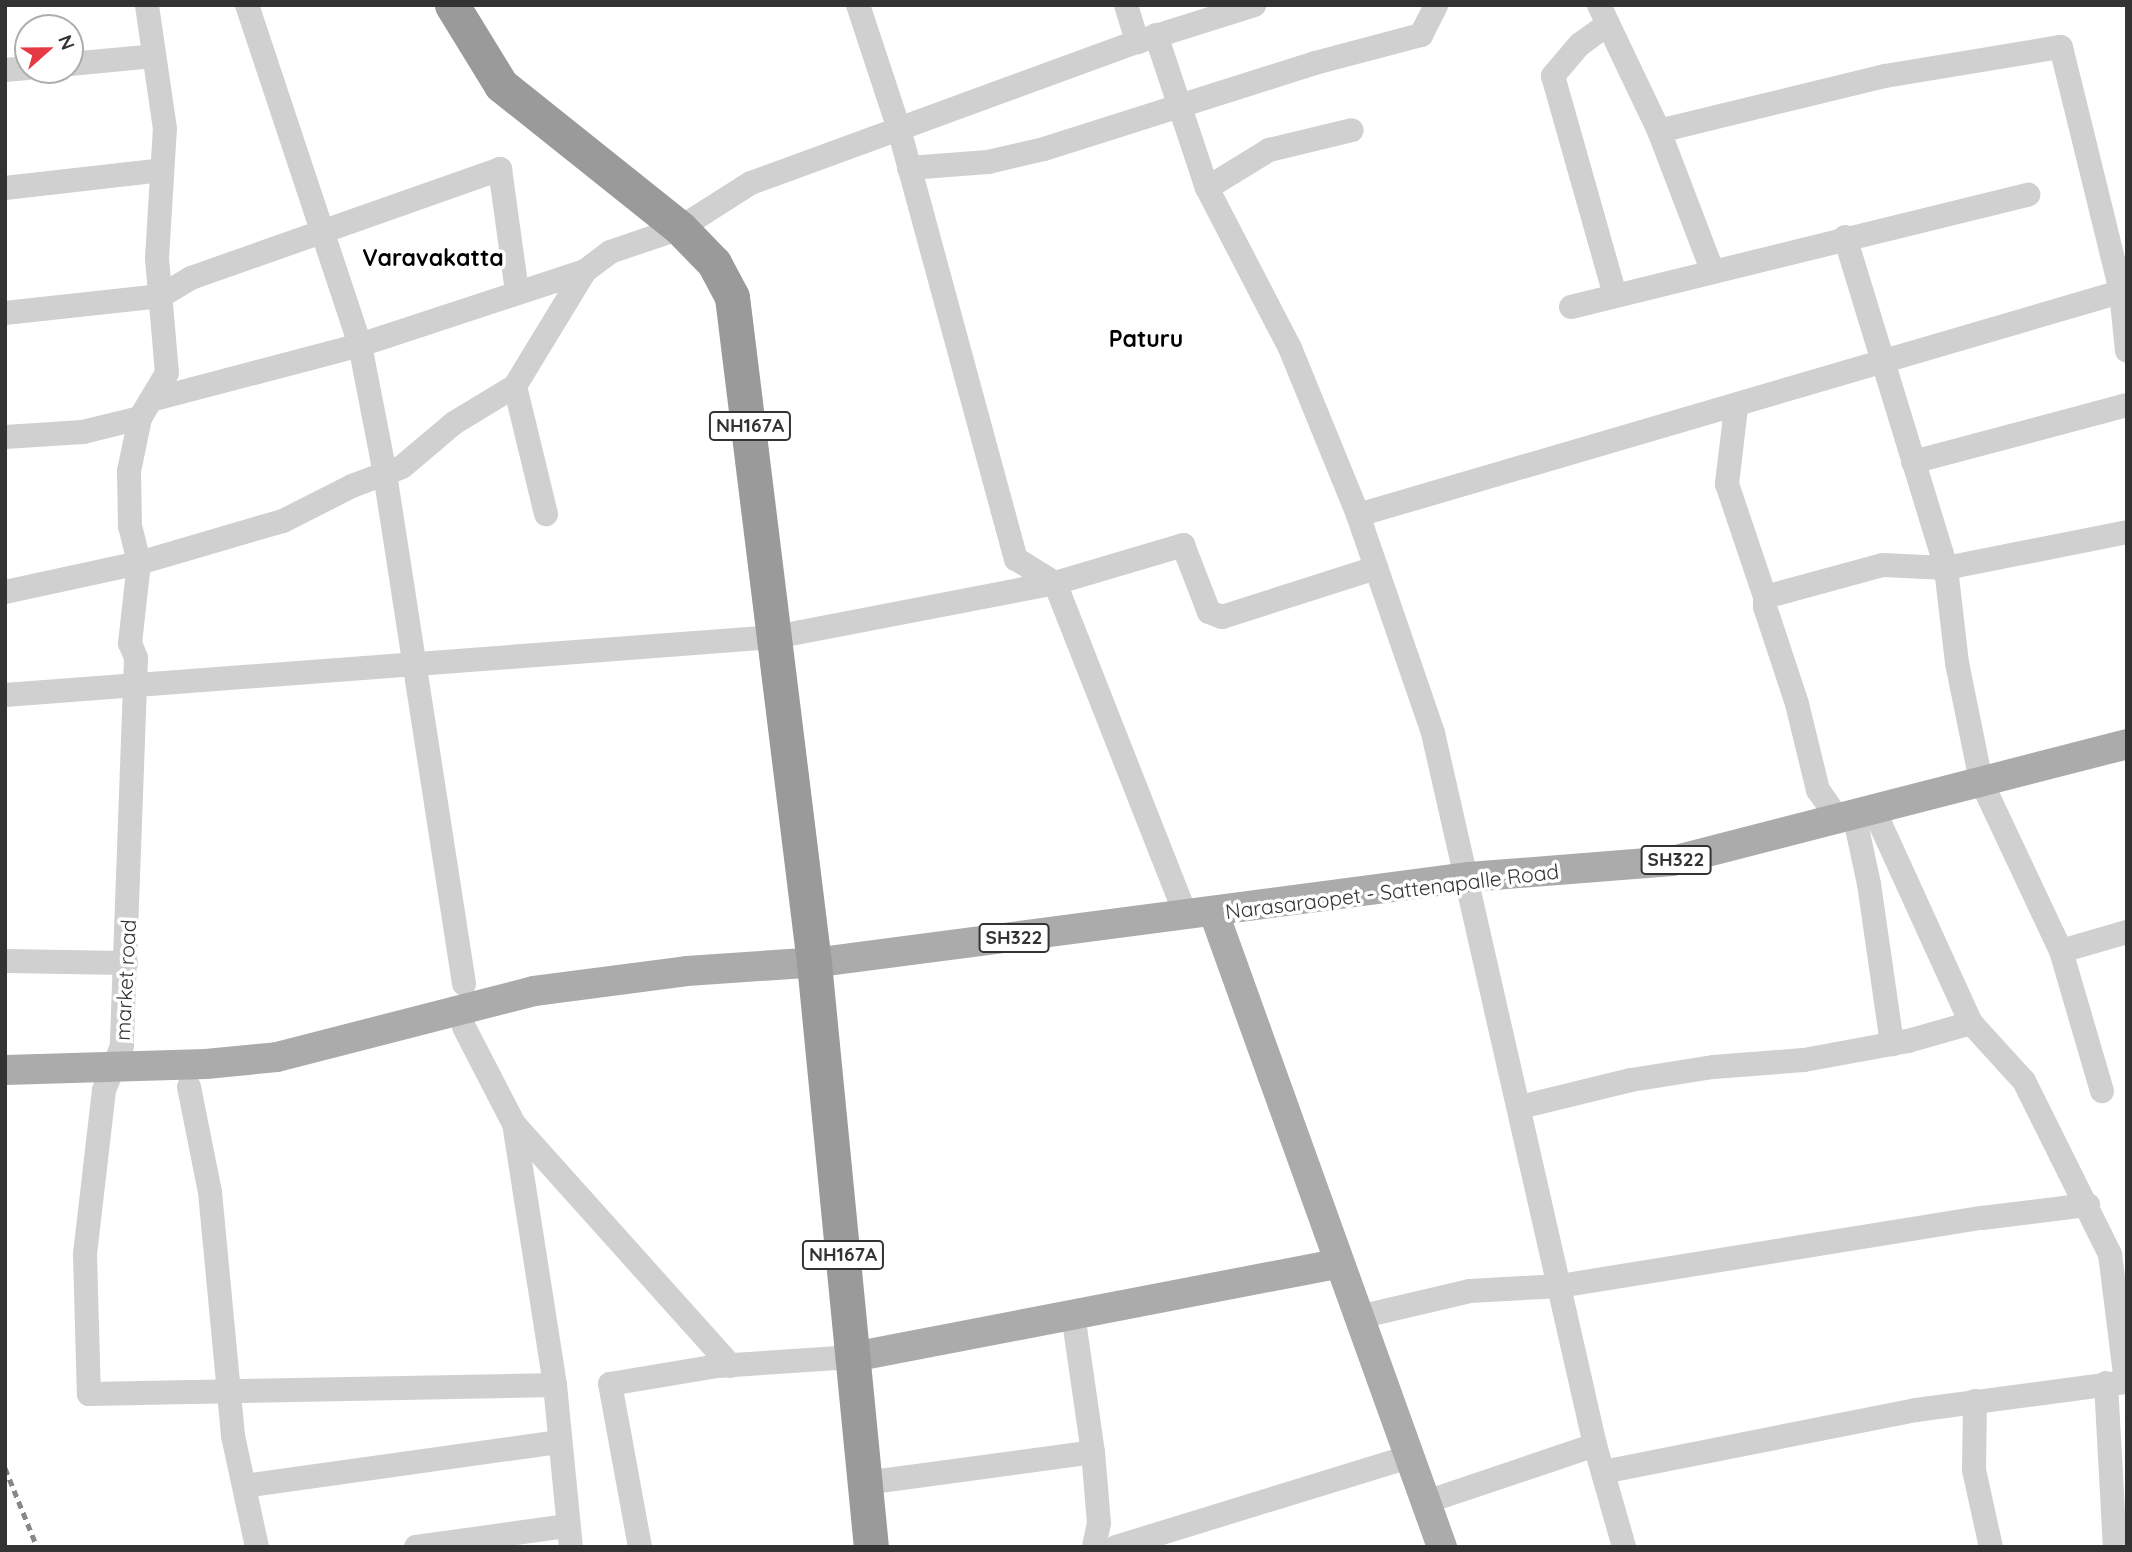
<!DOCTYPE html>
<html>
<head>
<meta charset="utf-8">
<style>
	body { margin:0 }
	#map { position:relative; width:2132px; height:1552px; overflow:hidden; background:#fff; font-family:Quicksand,sans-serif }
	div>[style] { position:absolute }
	.minor>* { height:24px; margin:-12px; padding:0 12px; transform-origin:12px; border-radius:12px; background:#d0d0d0 }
	.major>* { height:30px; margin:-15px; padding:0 15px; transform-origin:15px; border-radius:15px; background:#ababab }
	.highway>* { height:35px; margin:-17.5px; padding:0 17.5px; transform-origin:17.5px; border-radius:17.5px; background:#9a9a9a }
	.rail>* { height:5px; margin-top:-2.5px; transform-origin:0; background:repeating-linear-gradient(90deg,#888 0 7px,transparent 0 12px) }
	.major-bridge>* { height:30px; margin:-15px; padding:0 15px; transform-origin:15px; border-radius:15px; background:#ababab }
	span { translate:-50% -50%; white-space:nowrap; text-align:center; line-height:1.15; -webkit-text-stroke:7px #fff; paint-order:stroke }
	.shield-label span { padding:2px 5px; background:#fff; border:2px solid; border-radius:5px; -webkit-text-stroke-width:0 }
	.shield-label { font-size:19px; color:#333; font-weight:700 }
	.street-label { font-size:21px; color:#333 }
	.neighbourhood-label { font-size:23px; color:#000; font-weight:700 }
	.frame { position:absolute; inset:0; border:7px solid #333; pointer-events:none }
	.north { position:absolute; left:14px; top:14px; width:70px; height:70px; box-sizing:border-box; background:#fff; border:2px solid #adadad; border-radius:50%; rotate:69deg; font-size:19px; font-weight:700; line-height:28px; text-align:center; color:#333 }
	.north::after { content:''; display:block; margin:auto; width:24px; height:32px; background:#e63946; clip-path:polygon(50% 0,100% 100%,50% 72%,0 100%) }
</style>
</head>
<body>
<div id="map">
	<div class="minor">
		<i style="left:247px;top:5px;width:358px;rotate:71.6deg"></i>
		<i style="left:360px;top:345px;width:131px;rotate:79deg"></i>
		<i style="left:385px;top:474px;width:516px;rotate:81.19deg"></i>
		<i style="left:858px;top:5px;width:131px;rotate:71.7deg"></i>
		<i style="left:899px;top:129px;width:446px;rotate:74.8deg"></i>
		<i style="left:1016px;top:559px;width:46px;rotate:31.6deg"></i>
		<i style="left:1055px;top:583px;width:134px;rotate:-16.5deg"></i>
		<i style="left:1183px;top:545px;width:72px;rotate:68.8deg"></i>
		<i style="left:1209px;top:612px;width:14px;rotate:21deg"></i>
		<i style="left:1222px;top:617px;width:162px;rotate:-17.7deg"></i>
		<i style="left:1126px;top:5px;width:39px;rotate:73deg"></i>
		<i style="left:1599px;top:5px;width:140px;rotate:64.5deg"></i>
		<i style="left:1659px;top:131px;width:149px;rotate:69.1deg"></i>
		<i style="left:1608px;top:24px;width:34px;rotate:144deg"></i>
		<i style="left:1580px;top:44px;width:42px;rotate:130.2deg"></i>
		<i style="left:1553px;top:76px;width:228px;rotate:74.2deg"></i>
		<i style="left:1156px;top:35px;width:161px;rotate:71.6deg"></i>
		<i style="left:1207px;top:188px;width:180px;rotate:62.6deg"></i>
		<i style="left:1290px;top:348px;width:180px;rotate:67.8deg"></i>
		<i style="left:1358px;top:515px;width:231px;rotate:71deg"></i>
		<i style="left:1433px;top:733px;width:730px;rotate:77.18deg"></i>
		<i style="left:1595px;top:1445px;width:106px;rotate:74.1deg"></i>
		<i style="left:70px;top:64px;width:84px;rotate:-5.4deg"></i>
		<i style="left:5px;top:70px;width:23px;rotate:-5deg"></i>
		<i style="left:1659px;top:131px;width:233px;rotate:-13.7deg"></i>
		<i style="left:1885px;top:76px;width:178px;rotate:-9.4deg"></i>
		<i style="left:2061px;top:47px;width:252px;rotate:76.2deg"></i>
		<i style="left:2121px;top:292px;width:59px;rotate:84.2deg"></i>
		<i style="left:909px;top:168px;width:79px;rotate:-4.3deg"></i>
		<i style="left:988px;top:162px;width:57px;rotate:-13.1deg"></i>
		<i style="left:1044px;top:149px;width:284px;rotate:-17.6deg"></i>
		<i style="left:1315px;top:63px;width:110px;rotate:-14.8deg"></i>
		<i style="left:1421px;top:35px;width:34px;rotate:-63deg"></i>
		<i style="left:5px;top:188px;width:158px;rotate:-6.5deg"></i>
		<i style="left:1207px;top:188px;width:73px;rotate:-31.5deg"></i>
		<i style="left:1269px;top:150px;width:85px;rotate:-13.5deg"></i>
		<i style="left:1845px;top:237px;width:346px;rotate:73deg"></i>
		<i style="left:1946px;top:568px;width:96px;rotate:83.4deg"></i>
		<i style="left:1957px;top:663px;width:120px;rotate:78.5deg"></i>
		<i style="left:1981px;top:781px;width:188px;rotate:64.8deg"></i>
		<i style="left:2061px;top:951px;width:146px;rotate:73.7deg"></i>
		<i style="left:1571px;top:307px;width:471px;rotate:-13.8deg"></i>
		<i style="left:5px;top:313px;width:157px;rotate:-6.2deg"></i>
		<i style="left:161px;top:296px;width:35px;rotate:-31deg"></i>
		<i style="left:191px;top:278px;width:328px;rotate:-19.4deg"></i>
		<i style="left:500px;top:169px;width:124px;rotate:82.1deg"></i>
		<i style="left:515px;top:386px;width:132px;rotate:76.4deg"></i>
		<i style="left:151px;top:400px;width:216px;rotate:-14.7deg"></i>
		<i style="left:360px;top:345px;width:237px;rotate:-18.2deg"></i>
		<i style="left:1736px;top:408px;width:77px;rotate:96.8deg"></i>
		<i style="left:1727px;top:484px;width:119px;rotate:71.4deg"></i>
		<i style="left:1765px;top:597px;width:10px;rotate:90deg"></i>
		<i style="left:1765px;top:607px;width:102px;rotate:71.7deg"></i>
		<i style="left:1797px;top:704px;width:89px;rotate:76.3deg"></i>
		<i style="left:1818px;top:790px;width:35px;rotate:55deg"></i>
		<i style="left:140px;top:418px;width:54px;rotate:101.7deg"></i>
		<i style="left:129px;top:471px;width:55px;rotate:89deg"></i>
		<i style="left:130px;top:526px;width:38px;rotate:76deg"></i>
		<i style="left:139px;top:563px;width:150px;rotate:-16.3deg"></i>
		<i style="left:283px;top:521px;width:77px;rotate:-26.9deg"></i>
		<i style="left:352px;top:486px;width:53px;rotate:-20.8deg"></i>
		<i style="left:402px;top:467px;width:68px;rotate:-40.2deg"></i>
		<i style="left:454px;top:423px;width:71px;rotate:-31.2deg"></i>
		<i style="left:515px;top:386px;width:135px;rotate:-58.7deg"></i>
		<i style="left:585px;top:271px;width:31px;rotate:-37deg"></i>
		<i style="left:610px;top:252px;width:74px;rotate:-18.9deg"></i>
		<i style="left:680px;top:228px;width:84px;rotate:-32.4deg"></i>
		<i style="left:751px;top:183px;width:411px;rotate:-20.1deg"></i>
		<i style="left:1137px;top:42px;width:123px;rotate:-17.5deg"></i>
		<i style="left:5px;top:437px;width:78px;rotate:-3.7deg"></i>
		<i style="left:83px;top:432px;width:59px;rotate:-13.8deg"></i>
		<i style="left:140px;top:418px;width:52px;rotate:-59deg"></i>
		<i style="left:167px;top:373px;width:115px;rotate:-95deg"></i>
		<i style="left:157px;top:258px;width:129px;rotate:-86.5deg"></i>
		<i style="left:165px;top:129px;width:125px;rotate:-98.3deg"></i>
		<i style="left:1913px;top:462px;width:221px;rotate:-14.9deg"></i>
		<i style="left:1358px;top:515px;width:801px;rotate:-16.31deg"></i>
		<i style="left:5px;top:592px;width:137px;rotate:-12.2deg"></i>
		<i style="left:139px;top:563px;width:81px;rotate:96.4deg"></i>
		<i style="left:130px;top:643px;width:16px;rotate:68deg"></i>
		<i style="left:136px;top:658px;width:388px;rotate:92.1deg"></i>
		<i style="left:122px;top:1046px;width:48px;rotate:112.2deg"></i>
		<i style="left:104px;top:1090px;width:166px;rotate:96.6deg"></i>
		<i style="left:85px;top:1255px;width:139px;rotate:88.4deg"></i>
		<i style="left:89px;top:1394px;width:466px;rotate:-1.1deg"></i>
		<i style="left:555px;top:1385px;width:264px;rotate:-98.9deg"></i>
		<i style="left:514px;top:1124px;width:109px;rotate:-117.3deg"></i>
		<i style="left:1765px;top:597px;width:122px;rotate:-15.2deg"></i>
		<i style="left:1883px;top:565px;width:63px;rotate:2.7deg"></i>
		<i style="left:1946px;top:568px;width:185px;rotate:-11.2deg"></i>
		<i style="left:5px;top:695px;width:772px;rotate:-4.31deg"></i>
		<i style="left:775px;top:637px;width:285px;rotate:-10.9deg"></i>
		<i style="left:1055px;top:583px;width:358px;rotate:68.5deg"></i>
		<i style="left:1873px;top:808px;width:236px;rotate:65.5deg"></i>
		<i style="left:1971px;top:1023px;width:79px;rotate:47.6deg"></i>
		<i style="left:2024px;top:1081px;width:193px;rotate:63.6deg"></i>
		<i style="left:2110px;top:1254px;width:129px;rotate:82.9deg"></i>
		<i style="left:1854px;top:814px;width:72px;rotate:77.9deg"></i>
		<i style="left:1869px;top:884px;width:162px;rotate:81.8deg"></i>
		<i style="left:2061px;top:951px;width:69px;rotate:-16.1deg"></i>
		<i style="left:5px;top:961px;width:121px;rotate:0.9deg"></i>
		<i style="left:189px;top:1087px;width:107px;rotate:78.7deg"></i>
		<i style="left:210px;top:1192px;width:245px;rotate:84.6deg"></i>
		<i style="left:233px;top:1436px;width:114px;rotate:77.8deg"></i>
		<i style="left:1520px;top:1107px;width:114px;rotate:-13.7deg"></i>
		<i style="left:1631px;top:1080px;width:83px;rotate:-9deg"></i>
		<i style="left:1713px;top:1067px;width:91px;rotate:-4.4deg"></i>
		<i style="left:1804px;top:1060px;width:106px;rotate:-10.4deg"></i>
		<i style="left:1908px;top:1041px;width:66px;rotate:-15.9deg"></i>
		<i style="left:514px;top:1124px;width:325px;rotate:48.1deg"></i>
		<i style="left:1073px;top:1314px;width:139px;rotate:81.8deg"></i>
		<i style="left:1093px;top:1452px;width:71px;rotate:85.2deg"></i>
		<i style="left:1099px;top:1523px;width:25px;rotate:102deg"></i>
		<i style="left:1359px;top:1317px;width:114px;rotate:-13.2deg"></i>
		<i style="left:1470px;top:1291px;width:90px;rotate:-3.2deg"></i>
		<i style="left:1560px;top:1286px;width:427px;rotate:-9.2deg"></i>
		<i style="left:1982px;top:1218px;width:107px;rotate:-7deg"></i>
		<i style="left:2106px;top:1383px;width:164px;rotate:86.9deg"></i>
		<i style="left:555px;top:1385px;width:163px;rotate:84.4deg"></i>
		<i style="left:1975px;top:1401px;width:69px;rotate:90.8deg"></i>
		<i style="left:1974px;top:1470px;width:79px;rotate:77.6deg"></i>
		<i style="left:1603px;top:1472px;width:319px;rotate:-11.2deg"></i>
		<i style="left:1916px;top:1410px;width:213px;rotate:-7.6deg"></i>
		<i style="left:865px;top:1483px;width:230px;rotate:-7.7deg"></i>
		<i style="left:245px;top:1486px;width:316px;rotate:-8deg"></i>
		<i style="left:1426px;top:1502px;width:178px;rotate:-18.6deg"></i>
		<i style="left:416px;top:1547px;width:153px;rotate:-7.9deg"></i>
		<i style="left:640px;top:1547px;width:166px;rotate:-100.4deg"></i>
		<i style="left:610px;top:1384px;width:109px;rotate:-9.5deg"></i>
		<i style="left:718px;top:1366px;width:135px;rotate:-3.8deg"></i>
		<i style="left:1116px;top:1547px;width:307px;rotate:-17.1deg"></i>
	</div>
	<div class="major">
		<i style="left:1214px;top:913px;width:674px;rotate:70.22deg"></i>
		<i style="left:687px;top:971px;width:133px;rotate:-3.9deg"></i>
		<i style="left:820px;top:962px;width:655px;rotate:-7.46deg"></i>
		<i style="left:1469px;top:877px;width:204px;rotate:-4.5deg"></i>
		<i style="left:1672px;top:861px;width:470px;rotate:-14.4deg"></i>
		<i style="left:853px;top:1357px;width:495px;rotate:-10.9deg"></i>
	</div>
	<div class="highway">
		<i style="left:452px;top:5px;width:94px;rotate:58.5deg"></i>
		<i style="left:501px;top:85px;width:229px;rotate:38.6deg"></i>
		<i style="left:680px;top:228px;width:49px;rotate:45.8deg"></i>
		<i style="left:714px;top:263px;width:38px;rotate:62deg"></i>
		<i style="left:732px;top:297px;width:671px;rotate:82.98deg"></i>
		<i style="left:814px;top:963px;width:587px;rotate:84.43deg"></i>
	</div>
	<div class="rail">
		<i style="left:5px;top:1468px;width:85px;rotate:67.9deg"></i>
	</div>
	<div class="major-bridge">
		<i style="left:5px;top:1070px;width:201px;rotate:-1.7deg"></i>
		<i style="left:206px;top:1064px;width:71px;rotate:-5.6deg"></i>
		<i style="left:277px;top:1057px;width:265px;rotate:-14.4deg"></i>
		<i style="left:534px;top:991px;width:154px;rotate:-7.4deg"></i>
	</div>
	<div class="shield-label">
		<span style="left:750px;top:426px">NH167A</span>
		<span style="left:1676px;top:860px">SH322</span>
		<span style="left:1014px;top:938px">SH322</span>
		<span style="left:843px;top:1255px">NH167A</span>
	</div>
	<div class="street-label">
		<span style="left:1392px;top:891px;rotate:-7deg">Narasaraopet - Sattenapalle Road</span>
		<span style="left:125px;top:980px;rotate:-87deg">market road</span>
	</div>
	<div class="neighbourhood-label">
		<span style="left:433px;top:258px">Varavakatta</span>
		<span style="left:1146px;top:339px">Paturu</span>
	</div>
	<div class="frame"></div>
	<div class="north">N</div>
</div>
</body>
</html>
